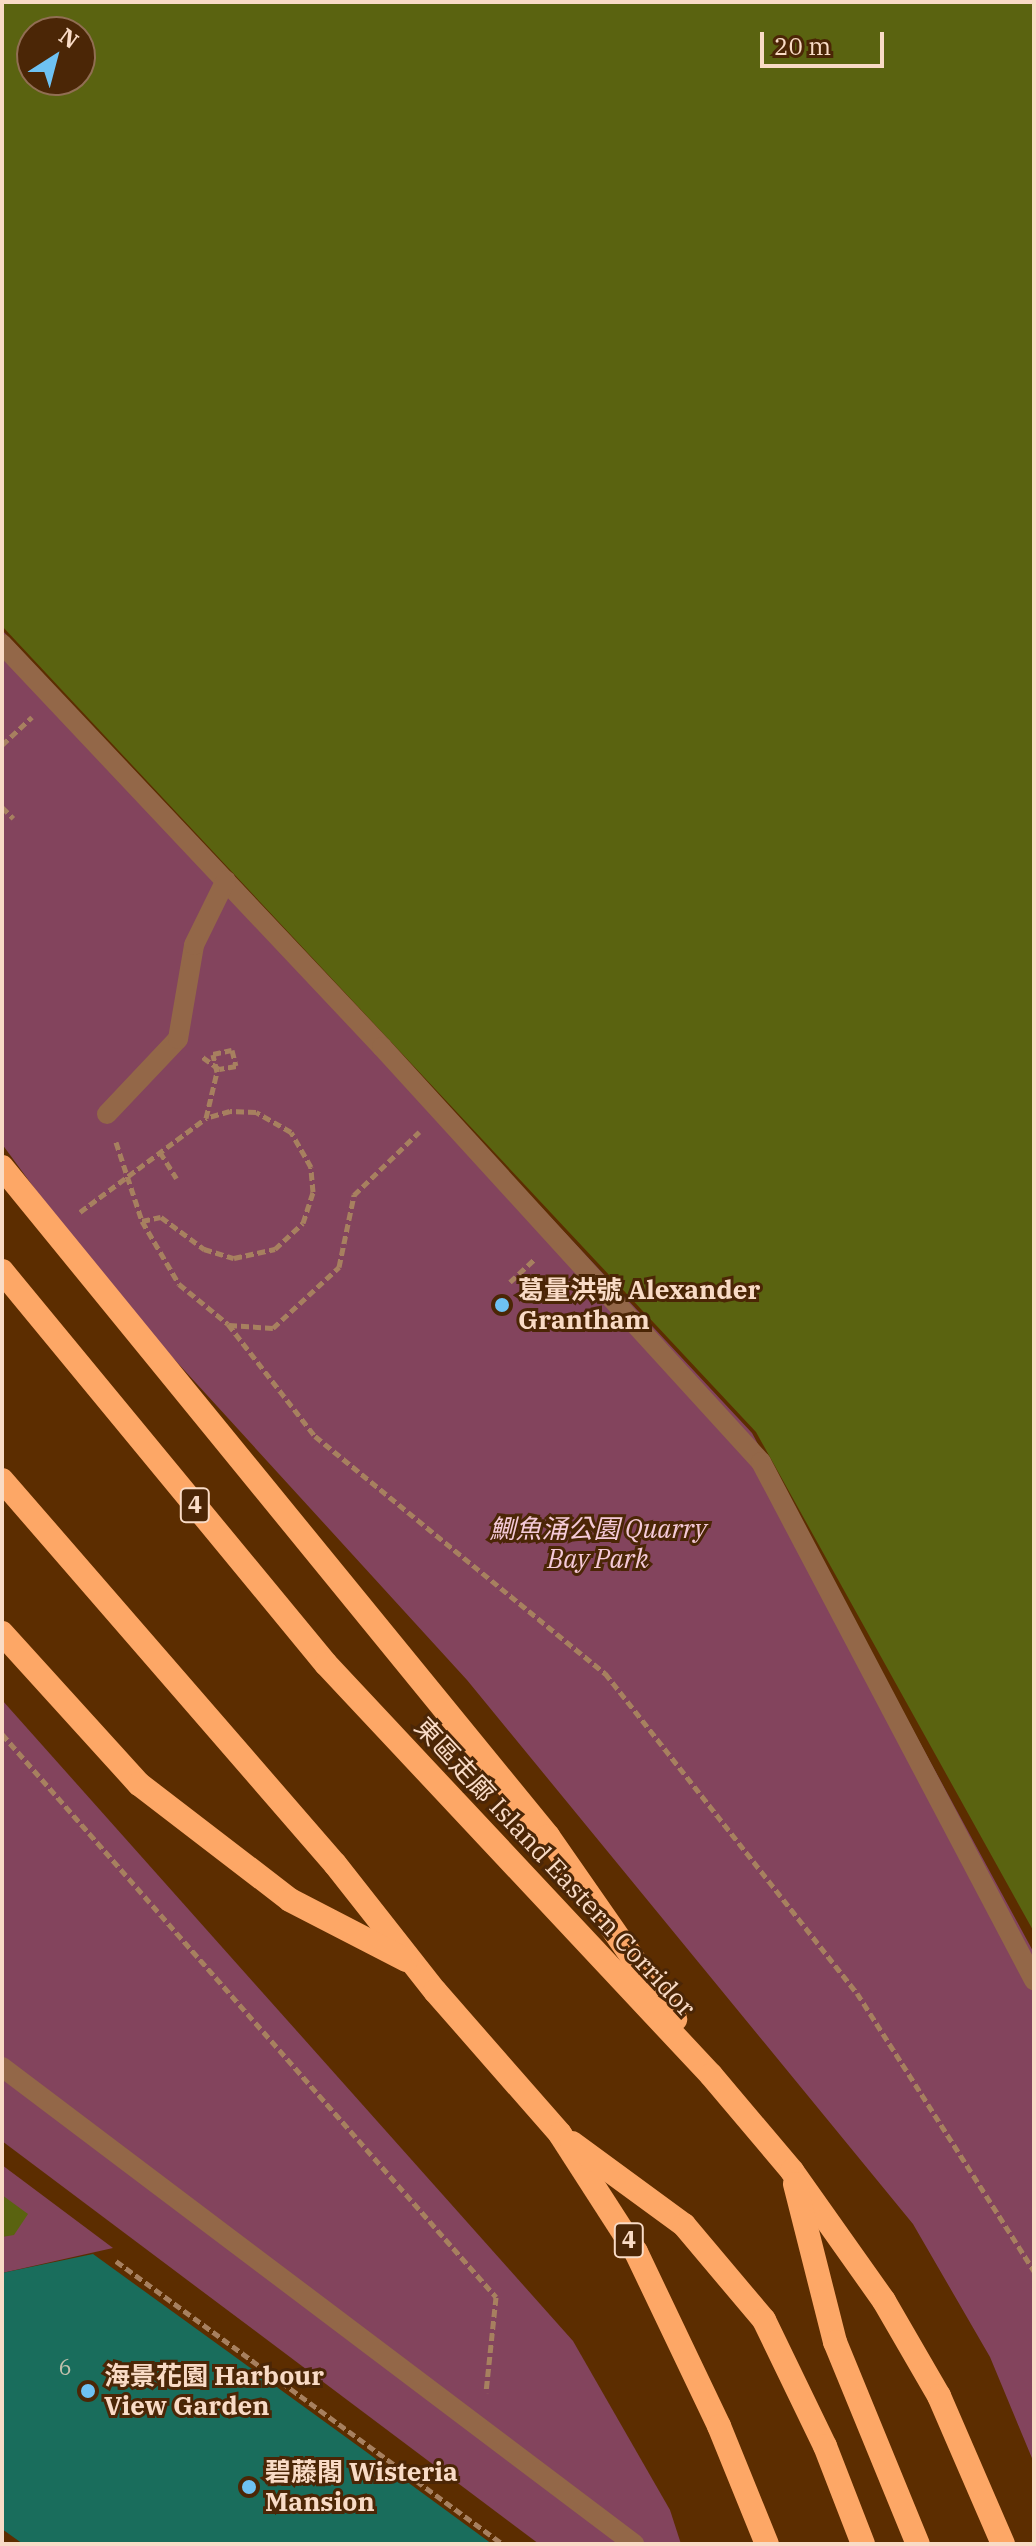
<!DOCTYPE html>
<html>
<head>
<meta charset="utf-8">
<style>
	body { margin:0 }
	#map { position:relative; width:1036px; height:2546px; overflow:hidden; background:#5c2d00; font-family:"IBM Plex Serif","Noto Sans TC",serif }
	div>[style] { position:absolute }
	.green>* { inset:0; background:#83445d }
	.water>* { inset:0; background:#5a6310 }
	.building>* { inset:0; background:#196d5c }
	.path>* { height:5px; margin-top:-2.5px; transform-origin:0; background:repeating-linear-gradient(90deg,#a7805f 0 8px,transparent 0 12px) }
	.minor>* { height:20px; margin:-10px; padding:0 10px; transform-origin:10px; border-radius:10px; background:#936748 }
	.highway>* { height:24px; margin:-12px; padding:0 12px; transform-origin:12px; border-radius:12px; background:#fda766 }
	.dots>* { width:22px; height:22px; translate:-50% -50%; box-sizing:border-box; border:4px solid #4b2606; border-radius:50% }
	span { translate:-50% -50%; white-space:nowrap; text-align:center; line-height:1.15; -webkit-text-stroke:6px #4b2606; paint-order:stroke }
	.number-label { font-size:22px; color:#c1c0ac }
	.number-label span { -webkit-text-stroke-width:0 }
	.shield-label span { padding:2px 6px; background:#4b2606; border:2px solid; border-radius:6px; -webkit-text-stroke-width:0 }
	.shield-label { font-size:24px; color:#f9dbc6; font-weight:700 }
	.poi-label { font-size:26px; color:#f9dbc6; font-weight:700 }
	.left { translate:0 -50%; text-align:left }
	.park-label { font-size:26px; color:#f5cad8; font-style:italic }
	.street-label { font-size:26px; color:#f9dbc6 }
	.frame { position:absolute; inset:0; border:4px solid #f9dbc6; pointer-events:none }
	.north { position:absolute; left:16px; top:16px; width:80px; height:80px; box-sizing:border-box; background:#4b2606; border:2px solid #916e53; border-radius:50%; rotate:36deg; font-size:22px; font-weight:700; line-height:32px; text-align:center; color:#f9dbc6 }
	.north::after { content:''; display:block; margin:auto; width:28px; height:36px; background:#6ec2f3; clip-path:polygon(50% 0,100% 100%,50% 72%,0 100%) }
	.scale { position:absolute; left:760px; top:32px; width:124px; height:36px; box-sizing:border-box; border:4px solid #f9dbc6; border-top:0; padding-left:10px; font-size:24px; line-height:28px; white-space:nowrap; color:#f9dbc6; -webkit-text-stroke:6px #4b2606; paint-order:stroke }
</style>
</head>
<body>
<div id="map">
	<div class="green">
		<i style="clip-path:polygon(2px 630px,752px 1433px,1034px 1953px,1034px 2463px,990px 2357px,913px 2224px,467px 1680px,101px 1279px,2px 1144px)"></i>
		<i style="clip-path:polygon(2px 1700px,573px 2341px,670px 2510px,681px 2544px,539px 2544px,2px 2141px)"></i>
		<i style="clip-path:polygon(2px 2165px,113px 2248px,2px 2273px)"></i>
	</div>
	<div class="water">
		<i style="clip-path:polygon(evenodd,2px 2px,1034px 2px,1034px 1932px,756px 1432px,2px 626px,2px 2px,32px 32px,80px 32px,80px 80px,32px 80px,32px 32px)"></i>
		<i style="clip-path:polygon(2px 2195px,28px 2214px,14px 2235px,2px 2237px)"></i>
	</div>
	<div class="building">
		<i style="clip-path:polygon(93px 2254px,365px 2451px,492px 2544px,23px 2544px,2px 2529px,2px 2273px)"></i>
	</div>
	<div class="path">
		<i style="left:2px;top:745px;width:41px;rotate:-43deg"></i>
		<i style="left:2px;top:807px;width:16px;rotate:45deg"></i>
		<i style="left:116px;top:1142px;width:83px;rotate:71.8deg"></i>
		<i style="left:142px;top:1221px;width:73px;rotate:59.6deg"></i>
		<i style="left:179px;top:1284px;width:63px;rotate:39.2deg"></i>
		<i style="left:228px;top:1324px;width:142px;rotate:52.2deg"></i>
		<i style="left:315px;top:1436px;width:375px;rotate:39.3deg"></i>
		<i style="left:605px;top:1673px;width:407px;rotate:51.8deg"></i>
		<i style="left:857px;top:1993px;width:330px;rotate:57.5deg"></i>
		<i style="left:160px;top:1152px;width:31px;rotate:58deg"></i>
		<i style="left:80px;top:1212px;width:157px;rotate:-36.7deg"></i>
		<i style="left:206px;top:1118px;width:47px;rotate:-76.6deg"></i>
		<i style="left:217px;top:1072px;width:18px;rotate:-103deg"></i>
		<i style="left:213px;top:1054px;width:19px;rotate:-12deg"></i>
		<i style="left:232px;top:1050px;width:16px;rotate:76deg"></i>
		<i style="left:236px;top:1066px;width:17px;rotate:170deg"></i>
		<i style="left:219px;top:1069px;width:22px;rotate:-144deg"></i>
		<i style="left:142px;top:1221px;width:19px;rotate:-12deg"></i>
		<i style="left:161px;top:1217px;width:54px;rotate:36.7deg"></i>
		<i style="left:204px;top:1249px;width:31px;rotate:17deg"></i>
		<i style="left:234px;top:1258px;width:42px;rotate:-12.4deg"></i>
		<i style="left:275px;top:1249px;width:38px;rotate:-43deg"></i>
		<i style="left:303px;top:1223px;width:33px;rotate:-72deg"></i>
		<i style="left:313px;top:1192px;width:25px;rotate:-95deg"></i>
		<i style="left:311px;top:1167px;width:40px;rotate:-119.7deg"></i>
		<i style="left:291px;top:1132px;width:40px;rotate:-150.3deg"></i>
		<i style="left:256px;top:1112px;width:26px;rotate:-178deg"></i>
		<i style="left:230px;top:1111px;width:25px;rotate:164deg"></i>
		<i style="left:510px;top:1282px;width:34px;rotate:-43deg"></i>
		<i style="left:229px;top:1325px;width:44px;rotate:3.9deg"></i>
		<i style="left:273px;top:1328px;width:90px;rotate:-42.7deg"></i>
		<i style="left:339px;top:1267px;width:74px;rotate:-78.2deg"></i>
		<i style="left:354px;top:1195px;width:91px;rotate:-44.1deg"></i>
		<i style="left:2px;top:1734px;width:749px;rotate:48.73deg"></i>
		<i style="left:496px;top:2297px;width:96px;rotate:96deg"></i>
		<i style="left:116px;top:2261px;width:479px;rotate:36.2deg"></i>
	</div>
	<div class="minor">
		<i style="left:2px;top:644px;width:554px;rotate:46.68deg"></i>
		<i style="left:382px;top:1047px;width:562px;rotate:47.6deg"></i>
		<i style="left:761px;top:1462px;width:586px;rotate:62.21deg"></i>
		<i style="left:107px;top:1114px;width:103px;rotate:-46.6deg"></i>
		<i style="left:178px;top:1039px;width:95px;rotate:-80.3deg"></i>
		<i style="left:194px;top:945px;width:72px;rotate:-63.8deg"></i>
		<i style="left:2px;top:2067px;width:792px;rotate:37.04deg"></i>
	</div>
	<div class="highway">
		<i style="left:2px;top:1167px;width:864px;rotate:50.78deg"></i>
		<i style="left:548px;top:1836px;width:223px;rotate:55.2deg"></i>
		<i style="left:2px;top:1271px;width:509px;rotate:50.5deg"></i>
		<i style="left:326px;top:1664px;width:563px;rotate:46.87deg"></i>
		<i style="left:711px;top:2075px;width:126px;rotate:49.8deg"></i>
		<i style="left:792px;top:2171px;width:159px;rotate:54.7deg"></i>
		<i style="left:884px;top:2301px;width:110px;rotate:59.9deg"></i>
		<i style="left:939px;top:2396px;width:161px;rotate:66.6deg"></i>
		<i style="left:2px;top:1480px;width:508px;rotate:49.07deg"></i>
		<i style="left:335px;top:1864px;width:162px;rotate:51.8deg"></i>
		<i style="left:435px;top:1991px;width:190px;rotate:48.8deg"></i>
		<i style="left:560px;top:2134px;width:140px;rotate:57.2deg"></i>
		<i style="left:636px;top:2252px;width:193px;rotate:64.5deg"></i>
		<i style="left:719px;top:2426px;width:127px;rotate:67.9deg"></i>
		<i style="left:2px;top:1633px;width:204px;rotate:47.8deg"></i>
		<i style="left:139px;top:1784px;width:190px;rotate:37.5deg"></i>
		<i style="left:290px;top:1900px;width:131px;rotate:27.3deg"></i>
		<i style="left:572px;top:2143px;width:139px;rotate:36.2deg"></i>
		<i style="left:684px;top:2225px;width:124px;rotate:49.9deg"></i>
		<i style="left:764px;top:2320px;width:140px;rotate:64.2deg"></i>
		<i style="left:825px;top:2446px;width:105px;rotate:68.8deg"></i>
		<i style="left:795px;top:2184px;width:163px;rotate:75.8deg"></i>
		<i style="left:835px;top:2342px;width:218px;rotate:67.7deg"></i>
	</div>
	<div class="dots">
		<i style="left:502px;top:1305px;background:#6ec2f3"></i>
		<i style="left:88px;top:2391px;background:#6ec2f3"></i>
		<i style="left:249px;top:2487px;background:#6ec2f3"></i>
	</div>
	<div class="number-label">
		<span style="left:65px;top:2367px">6</span>
	</div>
	<div class="shield-label">
		<span style="left:195px;top:1505px">4</span>
		<span style="left:629px;top:2240px">4</span>
	</div>
	<div class="poi-label">
		<span class="left" style="left:518px;top:1305px">葛量洪號 Alexander<br>Grantham</span>
		<span class="left" style="left:104px;top:2391px">海景花園 Harbour<br>View Garden</span>
		<span class="left" style="left:265px;top:2487px">碧藤閣 Wisteria<br>Mansion</span>
	</div>
	<div class="park-label">
		<span style="left:598px;top:1544px">鰂魚涌公園 Quarry<br>Bay Park</span>
	</div>
	<div class="street-label">
		<span style="left:555px;top:1867px;rotate:47deg">東區走廊 Island Eastern Corridor</span>
	</div>
	<div class="frame"></div>
	<div class="north">N</div>
	<div class="scale">20 m</div>
</div>
</body>
</html>
